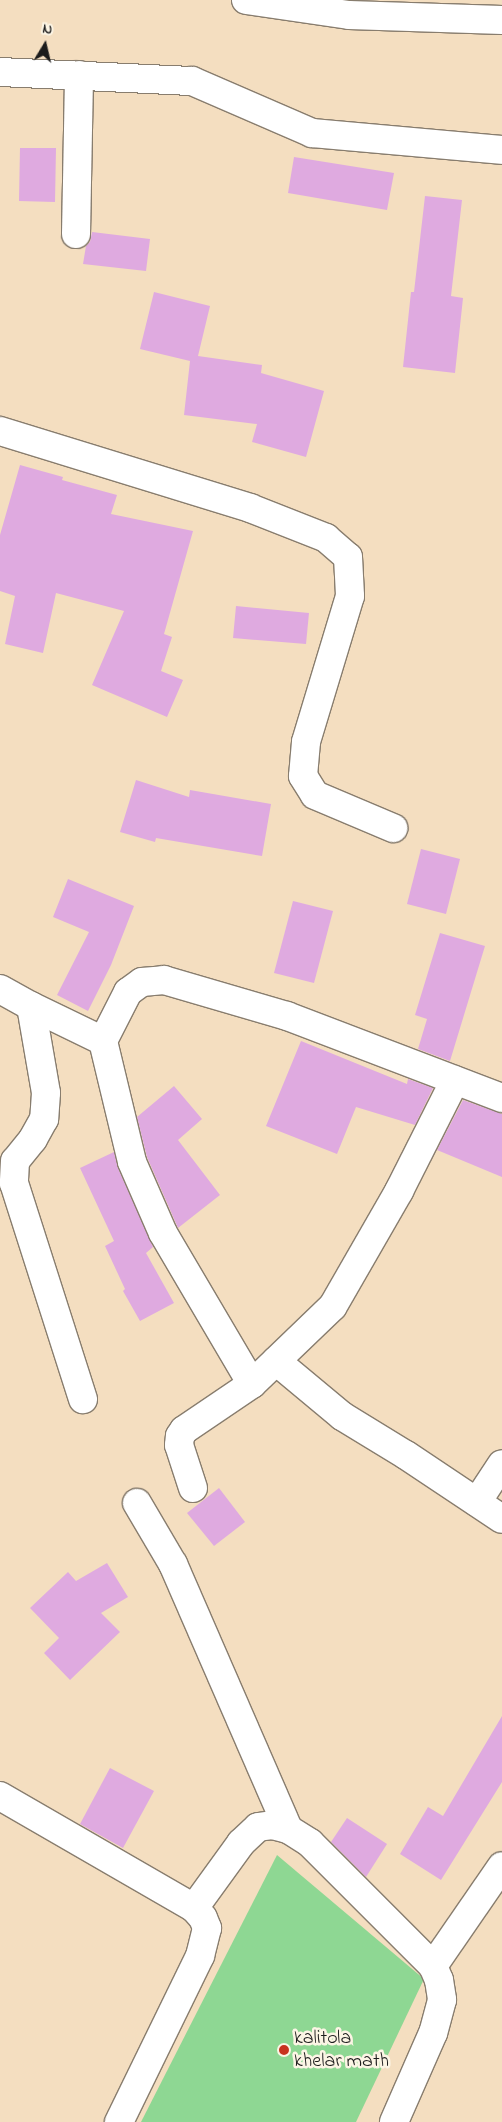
<!DOCTYPE html>
<html>
<head>
<meta charset="utf-8">
<style>
	body { margin:0 }
	#map { position:relative; width:502px; height:2122px; overflow:hidden; background:#f4dec0; font-family:"Indie Flower",sans-serif }
	div>[style] { position:absolute }
	.green>* { inset:0; background:#8ed793 }
	.building>* { inset:0; background:#dfaae0 }
	.roads { filter:drop-shadow(1px 0 #887d6e) drop-shadow(-1px 0 #887d6e) drop-shadow(0 1px #887d6e) drop-shadow(0 -1px #887d6e) }
	.minor>* { height:28px; margin:-14px; padding:0 14px; transform-origin:14px; border-radius:14px; background:#fff }
	.tertiary>* { height:28px; margin:-14px; padding:0 14px; transform-origin:14px; border-radius:14px; background:#fff }
	.dots>* { width:14px; height:14px; translate:-50% -50%; box-sizing:border-box; border:2px solid #fcf5e5; border-radius:50% }
	span { translate:-50% -50%; white-space:nowrap; text-align:center; line-height:1.15; -webkit-text-stroke:5px #fcf5e5; paint-order:stroke }
	.poi-label { font-size:20px; color:#1c1c1c }
	.left { translate:0 -50%; text-align:left }
	.north { position:absolute; left:20px; top:20px; width:50px; height:50px; -webkit-text-stroke:4px #fcf5e5; paint-order:stroke; rotate:9deg; font-size:14px; font-weight:700; line-height:20px; text-align:center; color:#1c1c1c }
	.north::after { content:''; display:block; margin:auto; width:18px; height:22px; background:#1c1c1c; clip-path:polygon(50% 0,100% 100%,50% 72%,0 100%) }
</style>
</head>
<body>
<div id="map">
	<div class="green">
		<i style="clip-path:polygon(277px 1855px,424px 1979px,356px 2122px,141px 2122px)"></i>
	</div>
	<div class="building">
		<i style="clip-path:polygon(20px 148px,56px 148px,55px 202px,19px 201px)"></i>
		<i style="clip-path:polygon(294px 157px,394px 173px,387px 210px,288px 193px)"></i>
		<i style="clip-path:polygon(425px 196px,462px 200px,451px 296px,463px 298px,455px 373px,403px 367px,411px 292px,414px 292px)"></i>
		<i style="clip-path:polygon(92px 232px,150px 239px,146px 271px,83px 264px,86px 246px,90px 242px)"></i>
		<i style="clip-path:polygon(154px 292px,210px 306px,198px 356px,262px 365px,261px 373px,324px 391px,306px 457px,252px 442px,257px 424px,184px 415px,190px 361px,140px 349px)"></i>
		<i style="clip-path:polygon(20px 465px,63px 477px,62px 480px,117px 495px,111px 514px,193px 531px,164px 634px,172px 637px,161px 671px,183px 680px,167px 717px,92px 685px,124px 611px,56px 593px,43px 653px,5px 644px,15px 596px,0 591px,0 535px)"></i>
		<i style="clip-path:polygon(236px 606px,309px 613px,306px 644px,233px 638px)"></i>
		<i style="clip-path:polygon(136px 780px,189px 797px,190px 790px,271px 804px,262px 856px,156px 838px,155px 842px,120px 832px)"></i>
		<i style="clip-path:polygon(421px 849px,460px 859px,446px 914px,407px 904px)"></i>
		<i style="clip-path:polygon(68px 879px,134px 906px,111px 965px,88px 1011px,57px 995px,89px 932px,53px 917px)"></i>
		<i style="clip-path:polygon(293px 901px,333px 911px,314px 983px,274px 973px)"></i>
		<i style="clip-path:polygon(440px 933px,485px 946px,450px 1061px,418px 1049px,427px 1019px,415px 1015px)"></i>
		<i style="clip-path:polygon(301px 1041px,407px 1084px,408px 1079px,433px 1088px,415px 1125px,356px 1107px,337px 1154px,266px 1126px)"></i>
		<i style="clip-path:polygon(174px 1086px,202px 1119px,178px 1140px,220px 1195px,178px 1228px,147px 1157px,137px 1117px)"></i>
		<i style="clip-path:polygon(463px 1100px,502px 1114px,502px 1177px,437px 1150px)"></i>
		<i style="clip-path:polygon(114px 1152px,118px 1168px,153px 1247px,146px 1253px,174px 1303px,140px 1321px,123px 1291px,125px 1289px,105px 1246px,114px 1241px,80px 1168px)"></i>
		<i style="clip-path:polygon(219px 1488px,245px 1522px,214px 1546px,187px 1513px)"></i>
		<i style="clip-path:polygon(107px 1563px,128px 1597px,101px 1613px,120px 1632px,70px 1680px,44px 1653px,59px 1638px,30px 1608px,68px 1572px,76px 1581px)"></i>
		<i style="clip-path:polygon(502px 1716px,502px 1782px,441px 1880px,400px 1854px,428px 1807px,443px 1816px)"></i>
		<i style="clip-path:polygon(110px 1768px,154px 1791px,123px 1848px,80px 1824px)"></i>
		<i style="clip-path:polygon(347px 1818px,387px 1844px,366px 1877px,331px 1842px)"></i>
	</div>
	<div class="roads">
		<div class="minor">
			<i style="left:246px;top:0;width:104px;rotate:8.3deg"></i>
			<i style="left:349px;top:15px;width:153px;rotate:1.9deg"></i>
			<i style="left:76px;top:234px;width:159px;rotate:-88.9deg"></i>
			<i style="left:0;top:431px;width:262px;rotate:17.1deg"></i>
			<i style="left:250px;top:508px;width:82px;rotate:21.5deg"></i>
			<i style="left:326px;top:538px;width:29px;rotate:41deg"></i>
			<i style="left:348px;top:557px;width:39px;rotate:87deg"></i>
			<i style="left:350px;top:596px;width:152px;rotate:106.8deg"></i>
			<i style="left:306px;top:742px;width:34px;rotate:95deg"></i>
			<i style="left:303px;top:776px;width:22px;rotate:58deg"></i>
			<i style="left:315px;top:795px;width:85px;rotate:22.9deg"></i>
			<i style="left:0;top:989px;width:35px;rotate:29deg"></i>
			<i style="left:31px;top:1006px;width:88px;rotate:80.2deg"></i>
			<i style="left:46px;top:1093px;width:26px;rotate:94deg"></i>
			<i style="left:44px;top:1119px;width:23px;rotate:119deg"></i>
			<i style="left:33px;top:1139px;width:28px;rotate:129deg"></i>
			<i style="left:15px;top:1161px;width:22px;rotate:93deg"></i>
			<i style="left:14px;top:1183px;width:227px;rotate:72.3deg"></i>
			<i style="left:31px;top:1006px;width:80px;rotate:25.9deg"></i>
			<i style="left:103px;top:1041px;width:124px;rotate:76.5deg"></i>
			<i style="left:132px;top:1162px;width:77px;rotate:66.4deg"></i>
			<i style="left:163px;top:1233px;width:175px;rotate:59.5deg"></i>
			<i style="left:103px;top:1041px;width:55px;rotate:-63deg"></i>
			<i style="left:128px;top:992px;width:17px;rotate:-36deg"></i>
			<i style="left:142px;top:982px;width:22px;rotate:-5deg"></i>
			<i style="left:164px;top:980px;width:128px;rotate:16.3deg"></i>
			<i style="left:287px;top:1016px;width:230px;rotate:20.9deg"></i>
			<i style="left:276px;top:1361px;width:86px;rotate:39.8deg"></i>
			<i style="left:342px;top:1416px;width:75px;rotate:31.4deg"></i>
			<i style="left:406px;top:1455px;width:115px;rotate:33.7deg"></i>
			<i style="left:193px;top:1488px;width:45px;rotate:-108deg"></i>
			<i style="left:179px;top:1445px;width:9px;rotate:-84deg"></i>
			<i style="left:180px;top:1436px;width:7px;rotate:-56deg"></i>
			<i style="left:184px;top:1430px;width:82px;rotate:-34.1deg"></i>
			<i style="left:252px;top:1384px;width:112px;rotate:-43.9deg"></i>
			<i style="left:333px;top:1306px;width:133px;rotate:-60.1deg"></i>
			<i style="left:399px;top:1191px;width:124px;rotate:-63.2deg"></i>
			<i style="left:477px;top:1502px;width:45px;rotate:-56.7deg"></i>
			<i style="left:137px;top:1503px;width:71px;rotate:59.5deg"></i>
			<i style="left:173px;top:1564px;width:289px;rotate:66.5deg"></i>
			<i style="left:0;top:1796px;width:224px;rotate:30deg"></i>
			<i style="left:194px;top:1908px;width:13px;rotate:48deg"></i>
			<i style="left:203px;top:1918px;width:11px;rotate:68deg"></i>
			<i style="left:207px;top:1928px;width:29px;rotate:104deg"></i>
			<i style="left:200px;top:1956px;width:185px;rotate:116deg"></i>
			<i style="left:194px;top:1908px;width:80px;rotate:-54.1deg"></i>
			<i style="left:241px;top:1843px;width:23px;rotate:-43deg"></i>
			<i style="left:258px;top:1827px;width:14px;rotate:-8deg"></i>
			<i style="left:272px;top:1825px;width:16px;rotate:14deg"></i>
			<i style="left:288px;top:1829px;width:26px;rotate:32deg"></i>
			<i style="left:310px;top:1843px;width:174px;rotate:45deg"></i>
			<i style="left:433px;top:1966px;width:15px;rotate:67deg"></i>
			<i style="left:439px;top:1980px;width:20px;rotate:81deg"></i>
			<i style="left:442px;top:2000px;width:34px;rotate:105deg"></i>
			<i style="left:433px;top:2033px;width:97px;rotate:113.7deg"></i>
			<i style="left:433px;top:1966px;width:121px;rotate:-55.4deg"></i>
		</div>
		<div class="tertiary">
			<i style="left:0;top:72px;width:192px;rotate:2.7deg"></i>
			<i style="left:192px;top:81px;width:131px;rotate:23.4deg"></i>
			<i style="left:312px;top:133px;width:191px;rotate:5.1deg"></i>
		</div>
	</div>
	<div class="dots">
		<i style="left:284px;top:2050px;background:#c8321e"></i>
	</div>
	<div class="poi-label">
		<span class="left" style="left:294px;top:2050px">kalitola<br>khelar math</span>
	</div>
	<div class="north">N</div>
</div>
</body>
</html>
